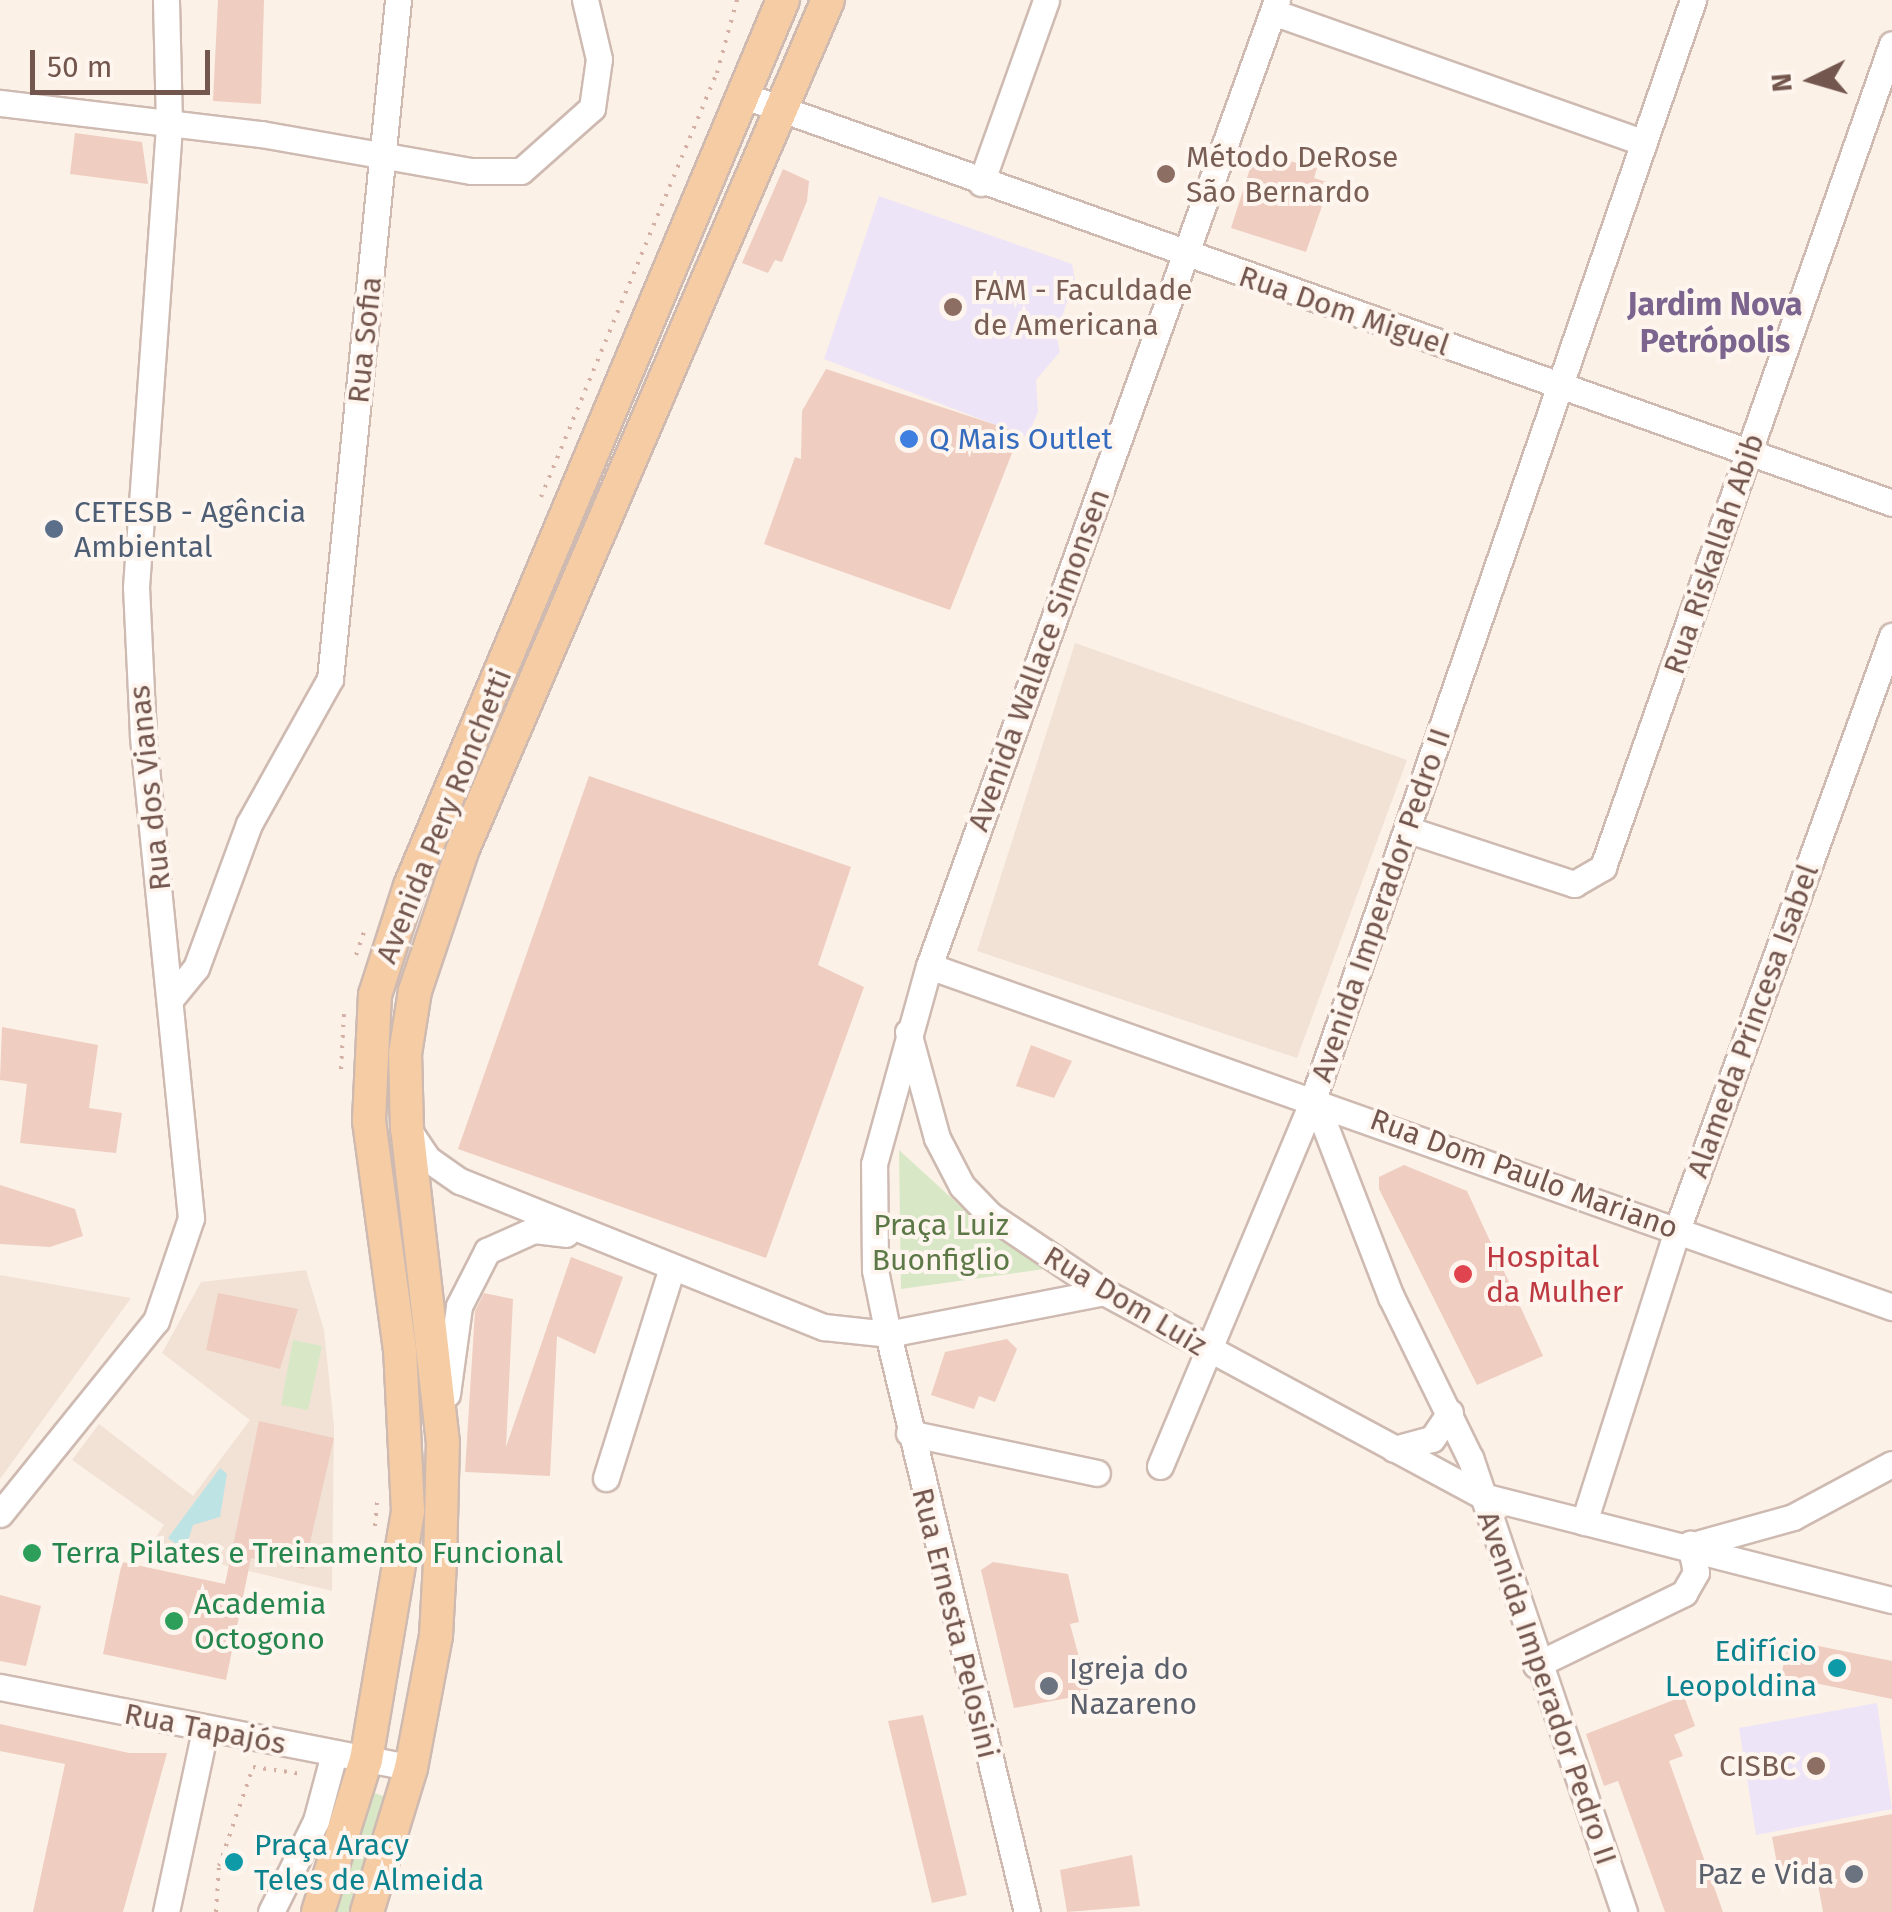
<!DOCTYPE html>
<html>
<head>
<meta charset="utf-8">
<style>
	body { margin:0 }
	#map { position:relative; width:1892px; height:1912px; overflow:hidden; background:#fbf1e7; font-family:"Fira Sans",sans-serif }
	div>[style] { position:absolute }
	.residential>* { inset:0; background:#f2e2d6 }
	.education>* { inset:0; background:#eee4f7 }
	.green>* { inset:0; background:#d8e8c6 }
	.water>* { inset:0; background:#bde3e4 }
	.building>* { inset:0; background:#efcdc1 }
	.path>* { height:4px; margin-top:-2px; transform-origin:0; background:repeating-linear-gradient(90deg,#d4b0a4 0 2.5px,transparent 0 10.5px) }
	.roads { filter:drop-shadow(2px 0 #cebab1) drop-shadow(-2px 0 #cebab1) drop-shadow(0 2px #cebab1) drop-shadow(0 -2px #cebab1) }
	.minor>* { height:25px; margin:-12.5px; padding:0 12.5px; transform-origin:12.5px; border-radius:12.5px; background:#fff }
	.major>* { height:32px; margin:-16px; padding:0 16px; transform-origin:16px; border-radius:16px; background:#f5cca4 }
	.dots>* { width:28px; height:28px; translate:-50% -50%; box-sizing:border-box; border:5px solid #fef5ee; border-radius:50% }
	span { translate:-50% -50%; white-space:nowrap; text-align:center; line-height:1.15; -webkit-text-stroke:8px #fef5ee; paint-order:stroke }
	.education-label { font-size:30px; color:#785e54 }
	.left { translate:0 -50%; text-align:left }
	.right { translate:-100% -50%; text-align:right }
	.street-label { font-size:30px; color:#73564d }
	.shop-label { font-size:30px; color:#366cbe }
	.service-label { font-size:30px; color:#4e5e75 }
	.park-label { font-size:30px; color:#5c7846 }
	.health-label { font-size:30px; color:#be3a42 }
	.leisure-label { font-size:30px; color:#27864d }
	.culture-label { font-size:30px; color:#0d838f }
	.worship-label { font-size:30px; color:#5b616d }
	.neighbourhood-label { font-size:32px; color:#7b658f; font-weight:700 }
	.north { position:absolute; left:1762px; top:30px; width:100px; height:100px; -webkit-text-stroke:8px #fef5ee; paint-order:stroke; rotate:265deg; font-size:28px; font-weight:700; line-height:40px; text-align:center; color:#73564d }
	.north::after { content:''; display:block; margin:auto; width:35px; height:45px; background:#73564d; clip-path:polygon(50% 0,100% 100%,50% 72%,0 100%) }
	.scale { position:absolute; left:30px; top:50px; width:180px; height:45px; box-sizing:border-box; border:5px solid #73564d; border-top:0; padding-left:12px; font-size:30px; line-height:35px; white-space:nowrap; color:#73564d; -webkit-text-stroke:8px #fef5ee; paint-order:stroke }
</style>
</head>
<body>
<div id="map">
	<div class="residential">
		<i style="clip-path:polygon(1075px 643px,1407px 760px,1297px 1058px,977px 951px)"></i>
		<i style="clip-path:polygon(306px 1270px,324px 1330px,334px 1426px,332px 1591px,149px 1547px,164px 1525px,72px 1460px,99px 1424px,193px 1496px,250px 1420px,162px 1353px,201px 1282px)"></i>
		<i style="clip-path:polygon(0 1275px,131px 1298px,0 1479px)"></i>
	</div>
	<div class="education">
		<i style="clip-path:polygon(879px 196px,1072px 264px,1075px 279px,1056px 334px,1060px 352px,1036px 380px,1038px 412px,1027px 437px,824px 359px)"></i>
		<i style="clip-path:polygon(1877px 1703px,1892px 1809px,1756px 1835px,1739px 1728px)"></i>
	</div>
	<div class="green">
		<i style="clip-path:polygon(899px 1150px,969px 1214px,1052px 1268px,901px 1289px)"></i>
		<i style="clip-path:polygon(293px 1340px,322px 1346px,308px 1410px,281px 1405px)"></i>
		<i style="clip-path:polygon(372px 1792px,388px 1798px,352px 1912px,333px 1912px)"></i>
	</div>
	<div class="water">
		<i style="clip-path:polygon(220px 1468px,227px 1474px,220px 1517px,193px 1525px,188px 1541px,176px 1544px,168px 1538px)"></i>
	</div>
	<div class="building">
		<i style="clip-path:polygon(218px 0,264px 0,261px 104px,213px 101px)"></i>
		<i style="clip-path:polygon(75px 133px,142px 142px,148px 184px,70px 174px)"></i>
		<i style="clip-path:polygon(1273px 157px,1317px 168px,1314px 178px,1330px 183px,1306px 252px,1231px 228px,1253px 159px,1271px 164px)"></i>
		<i style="clip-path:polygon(783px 169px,809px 181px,807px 201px,782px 262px,775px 260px,768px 273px,742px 263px)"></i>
		<i style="clip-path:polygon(826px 369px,1020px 433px,950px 610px,764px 544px,795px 457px,801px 459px,802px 411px)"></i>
		<i style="clip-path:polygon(589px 776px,851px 867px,818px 965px,864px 987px,766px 1258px,458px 1149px)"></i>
		<i style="clip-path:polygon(2px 1027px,98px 1045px,89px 1108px,122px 1113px,116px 1153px,20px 1143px,27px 1084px,0 1080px)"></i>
		<i style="clip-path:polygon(1031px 1045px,1072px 1061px,1054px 1098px,1016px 1086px)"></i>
		<i style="clip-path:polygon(1404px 1165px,1467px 1191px,1543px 1356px,1477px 1385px,1379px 1189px,1379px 1177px)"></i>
		<i style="clip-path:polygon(0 1185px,75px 1209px,83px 1236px,50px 1247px,0 1244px)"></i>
		<i style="clip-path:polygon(571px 1257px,623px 1277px,595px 1354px,557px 1336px,550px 1476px,465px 1472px,475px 1311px,484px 1293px,513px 1299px,506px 1447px)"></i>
		<i style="clip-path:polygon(218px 1293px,298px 1309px,280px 1369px,206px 1350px)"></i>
		<i style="clip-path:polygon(1007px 1339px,1017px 1349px,995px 1402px,979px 1396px,974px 1409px,931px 1395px,945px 1352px)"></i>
		<i style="clip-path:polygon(259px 1421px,334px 1438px,304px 1569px,251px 1558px,226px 1680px,103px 1654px,122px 1562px,225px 1584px)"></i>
		<i style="clip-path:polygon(993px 1562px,1068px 1574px,1079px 1622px,1070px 1624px,1089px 1694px,1014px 1708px,981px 1570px)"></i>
		<i style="clip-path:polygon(0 1595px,41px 1606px,26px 1666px,0 1661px)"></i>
		<i style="clip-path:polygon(1789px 1640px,1892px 1661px,1892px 1699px,1781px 1676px)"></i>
		<i style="clip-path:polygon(1684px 1696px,1695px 1726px,1674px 1735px,1683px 1756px,1669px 1761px,1723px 1912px,1665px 1912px,1618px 1781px,1604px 1786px,1586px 1734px)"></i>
		<i style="clip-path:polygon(923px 1715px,967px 1895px,932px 1903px,888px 1721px)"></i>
		<i style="clip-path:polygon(0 1724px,129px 1753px,167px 1753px,123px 1912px,33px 1912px,65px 1764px,0 1751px)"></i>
		<i style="clip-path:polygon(1892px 1814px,1892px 1912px,1823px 1912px,1814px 1863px,1778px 1869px,1772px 1837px)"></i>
		<i style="clip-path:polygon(1132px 1855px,1140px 1906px,1067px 1912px,1060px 1870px)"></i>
	</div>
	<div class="path">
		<i style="left:541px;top:497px;width:459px;rotate:-67.5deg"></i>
		<i style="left:717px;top:73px;width:76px;rotate:-74.7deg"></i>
		<i style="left:356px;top:955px;width:24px;rotate:-71deg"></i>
		<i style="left:341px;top:1069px;width:55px;rotate:-86.9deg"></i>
		<i style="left:375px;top:1526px;width:25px;rotate:-85deg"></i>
		<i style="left:216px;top:1912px;width:46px;rotate:-86.3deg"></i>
		<i style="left:219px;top:1866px;width:105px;rotate:-71deg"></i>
		<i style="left:253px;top:1767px;width:50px;rotate:8deg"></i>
	</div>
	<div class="roads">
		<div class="minor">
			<i style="left:1273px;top:12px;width:393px;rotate:19.4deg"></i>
			<i style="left:742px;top:95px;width:1220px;rotate:19.53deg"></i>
			<i style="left:0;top:103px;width:263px;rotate:6.8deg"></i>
			<i style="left:261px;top:134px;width:213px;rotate:10deg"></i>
			<i style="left:471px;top:171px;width:50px"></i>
			<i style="left:521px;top:171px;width:95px;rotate:-41.6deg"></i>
			<i style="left:592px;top:108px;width:49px;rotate:-81.9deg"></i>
			<i style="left:599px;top:59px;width:61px;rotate:-103.3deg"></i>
			<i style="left:981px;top:183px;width:194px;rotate:-70.4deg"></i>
			<i style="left:1409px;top:830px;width:174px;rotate:18.1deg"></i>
			<i style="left:1574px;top:884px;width:34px;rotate:-30deg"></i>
			<i style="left:1603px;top:867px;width:872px;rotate:-70.65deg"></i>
			<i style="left:929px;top:966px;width:1022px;rotate:19.5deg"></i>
			<i style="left:173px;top:996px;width:36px;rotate:-51deg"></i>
			<i style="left:196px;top:968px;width:153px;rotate:-69.8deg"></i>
			<i style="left:249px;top:824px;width:166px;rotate:-60.8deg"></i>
			<i style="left:330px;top:679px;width:682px;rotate:-84.28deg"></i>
			<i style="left:908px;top:1032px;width:110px;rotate:74.7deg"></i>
			<i style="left:937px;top:1138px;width:54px;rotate:62.5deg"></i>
			<i style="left:962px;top:1186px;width:40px;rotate:46deg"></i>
			<i style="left:990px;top:1215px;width:138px;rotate:34deg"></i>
			<i style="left:1104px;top:1292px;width:430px;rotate:28.3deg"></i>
			<i style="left:1483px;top:1496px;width:422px;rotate:14.3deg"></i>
			<i style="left:409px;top:1131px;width:34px;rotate:56deg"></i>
			<i style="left:428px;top:1159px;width:39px;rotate:35deg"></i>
			<i style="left:460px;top:1181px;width:392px;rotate:21.9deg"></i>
			<i style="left:824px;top:1327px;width:64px;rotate:6.2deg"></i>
			<i style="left:888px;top:1334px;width:220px;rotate:-11deg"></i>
			<i style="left:447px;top:1394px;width:89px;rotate:-82.2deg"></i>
			<i style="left:459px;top:1306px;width:62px;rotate:-63deg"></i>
			<i style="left:487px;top:1251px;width:51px;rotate:-24.1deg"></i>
			<i style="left:534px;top:1230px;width:32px;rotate:7deg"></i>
			<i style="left:909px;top:1433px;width:192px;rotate:12deg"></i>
			<i style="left:1394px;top:1449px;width:39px;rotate:-15deg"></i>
			<i style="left:1432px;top:1439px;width:32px;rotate:-56deg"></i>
			<i style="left:1160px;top:1466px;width:400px;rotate:-67.3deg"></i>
			<i style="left:606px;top:1478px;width:218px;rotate:-72.6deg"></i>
			<i style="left:0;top:1514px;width:248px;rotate:-51.1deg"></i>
			<i style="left:156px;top:1321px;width:109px;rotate:-71.2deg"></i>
			<i style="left:191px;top:1218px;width:485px;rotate:-95.7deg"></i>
			<i style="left:143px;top:735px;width:148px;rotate:-92.7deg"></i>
			<i style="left:136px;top:587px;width:464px;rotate:-85.9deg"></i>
			<i style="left:169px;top:124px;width:124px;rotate:-91.4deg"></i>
			<i style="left:1584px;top:1522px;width:306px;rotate:-72.3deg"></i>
			<i style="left:1677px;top:1230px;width:632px;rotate:-70.1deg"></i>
			<i style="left:1700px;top:1543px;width:97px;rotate:-15.6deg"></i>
			<i style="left:1793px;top:1517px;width:112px;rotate:-28.2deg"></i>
			<i style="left:1536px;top:1665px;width:165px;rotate:-25.9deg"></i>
			<i style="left:1684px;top:1593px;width:24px;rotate:-60deg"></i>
			<i style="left:1696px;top:1572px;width:29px;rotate:-102deg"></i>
			<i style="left:0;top:1687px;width:419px;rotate:11.1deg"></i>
			<i style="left:166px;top:1912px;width:186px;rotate:-77.9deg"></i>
			<i style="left:271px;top:1912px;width:102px;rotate:-63.7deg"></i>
			<i style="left:316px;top:1821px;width:69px;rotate:-75deg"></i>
			<i style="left:1027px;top:1912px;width:594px;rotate:-103.52deg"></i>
			<i style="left:888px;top:1334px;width:65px;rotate:-101.5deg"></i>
			<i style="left:875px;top:1270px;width:106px;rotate:-90.5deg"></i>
			<i style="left:874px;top:1164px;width:205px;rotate:-74.5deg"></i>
			<i style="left:929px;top:966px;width:1027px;rotate:-70.19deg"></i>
			<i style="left:1624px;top:1912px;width:479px;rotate:-108.7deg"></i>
			<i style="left:1470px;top:1458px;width:179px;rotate:-116.1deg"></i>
			<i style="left:1391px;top:1297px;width:214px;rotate:-111.1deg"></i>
			<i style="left:1314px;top:1097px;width:1161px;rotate:-70.94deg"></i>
		</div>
		<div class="major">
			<i style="left:318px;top:1912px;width:159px;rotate:-72.5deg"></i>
			<i style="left:366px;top:1760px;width:253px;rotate:-80.4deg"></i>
			<i style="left:408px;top:1511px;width:161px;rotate:-92.8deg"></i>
			<i style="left:400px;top:1350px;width:231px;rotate:-97.7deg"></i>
			<i style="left:369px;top:1121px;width:126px;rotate:-87.3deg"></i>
			<i style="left:375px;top:995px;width:114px;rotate:-72.2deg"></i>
			<i style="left:410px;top:886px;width:961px;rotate:-67.17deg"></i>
			<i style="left:367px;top:1912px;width:151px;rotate:-73deg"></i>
			<i style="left:411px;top:1768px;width:134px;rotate:-79.3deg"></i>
			<i style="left:436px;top:1636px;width:74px;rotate:-86.9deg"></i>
			<i style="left:440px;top:1562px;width:119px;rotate:-88.6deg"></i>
			<i style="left:443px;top:1443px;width:316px;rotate:-96.5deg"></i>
			<i style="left:407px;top:1129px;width:75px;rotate:-91.5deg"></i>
			<i style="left:405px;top:1054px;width:64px;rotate:-81deg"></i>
			<i style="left:415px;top:991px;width:148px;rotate:-71.4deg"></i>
			<i style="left:462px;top:851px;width:926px;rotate:-66.73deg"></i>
		</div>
	</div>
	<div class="dots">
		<i style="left:1166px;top:174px;background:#8d6e63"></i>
		<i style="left:953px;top:307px;background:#8d6e63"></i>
		<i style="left:909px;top:439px;background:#3f7fe0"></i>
		<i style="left:54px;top:529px;background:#5c6f8a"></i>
		<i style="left:1463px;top:1274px;background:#e0444e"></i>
		<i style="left:32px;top:1553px;background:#2e9e5b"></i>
		<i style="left:174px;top:1621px;background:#2e9e5b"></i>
		<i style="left:1837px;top:1668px;background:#0f9aa8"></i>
		<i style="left:1049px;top:1686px;background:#6b7280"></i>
		<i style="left:1816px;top:1766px;background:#8d6e63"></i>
		<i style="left:234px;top:1862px;background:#0f9aa8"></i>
		<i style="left:1854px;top:1874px;background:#6b7280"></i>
	</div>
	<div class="education-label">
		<span class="left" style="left:1186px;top:174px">Método DeRose<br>São Bernardo</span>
		<span class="left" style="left:973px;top:307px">FAM - Faculdade<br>de Americana</span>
		<span class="right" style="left:1796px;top:1766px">CISBC</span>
	</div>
	<div class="street-label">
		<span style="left:1344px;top:311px;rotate:19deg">Rua Dom Miguel</span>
		<span style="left:365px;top:340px;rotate:-84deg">Rua Sofia</span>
		<span style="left:1714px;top:554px;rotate:-71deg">Rua Riskallah Abib</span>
		<span style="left:1039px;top:660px;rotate:-70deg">Avenida Wallace Simonsen</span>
		<span style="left:150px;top:788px;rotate:-96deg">Rua dos Vianas</span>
		<span style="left:444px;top:816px;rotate:-68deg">Avenida Pery Ronchetti</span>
		<span style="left:1381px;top:905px;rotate:-71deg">Avenida Imperador Pedro II</span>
		<span style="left:1753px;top:1021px;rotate:-70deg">Alameda Princesa Isabel</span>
		<span style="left:1524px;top:1174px;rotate:20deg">Rua Dom Paulo Mariano</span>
		<span style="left:1125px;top:1301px;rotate:31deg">Rua Dom Luiz</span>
		<span style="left:955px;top:1623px;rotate:76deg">Rua Ernesta Pelosini</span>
		<span style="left:1547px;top:1688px;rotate:71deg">Avenida Imperador Pedro II</span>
		<span style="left:205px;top:1729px;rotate:11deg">Rua Tapajós</span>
	</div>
	<div class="shop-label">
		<span class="left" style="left:929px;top:439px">Q Mais Outlet</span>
	</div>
	<div class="service-label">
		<span class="left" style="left:74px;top:529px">CETESB - Agência<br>Ambiental</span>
	</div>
	<div class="park-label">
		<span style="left:941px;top:1242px">Praça Luiz<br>Buonfiglio</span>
	</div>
	<div class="health-label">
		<span class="left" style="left:1486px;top:1274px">Hospital<br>da Mulher</span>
	</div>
	<div class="leisure-label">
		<span class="left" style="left:52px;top:1553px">Terra Pilates e Treinamento Funcional</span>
		<span class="left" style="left:194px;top:1621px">Academia<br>Octogono</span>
	</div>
	<div class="culture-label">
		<span class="right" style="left:1817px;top:1668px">Edifício<br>Leopoldina</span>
		<span class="left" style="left:254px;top:1862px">Praça Aracy<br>Teles de Almeida</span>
	</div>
	<div class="worship-label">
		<span class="left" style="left:1069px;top:1686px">Igreja do<br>Nazareno</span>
		<span class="right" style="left:1834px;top:1874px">Paz e Vida</span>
	</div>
	<div class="neighbourhood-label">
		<span style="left:1715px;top:323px">Jardim Nova<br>Petrópolis</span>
	</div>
	<div class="north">N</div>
	<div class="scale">50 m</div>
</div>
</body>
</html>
